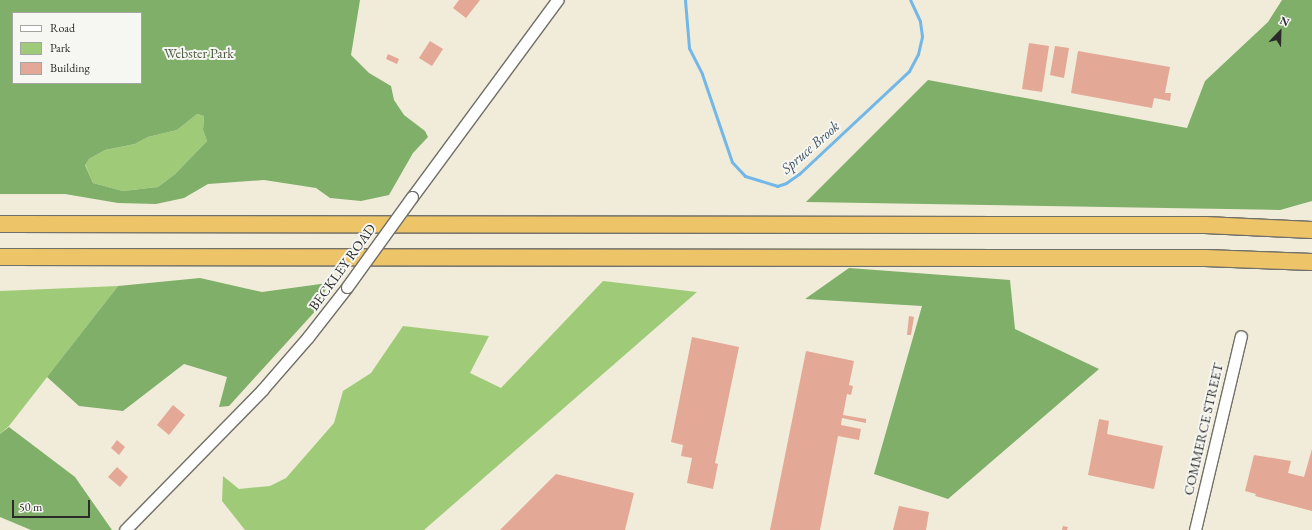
<!DOCTYPE html>
<html>
<head>
<meta charset="utf-8">
<style>
	body { margin:0 }
	#map { position:relative; width:1312px; height:530px; overflow:hidden; background:#f0ecd9; font-family:"EB Garamond",serif }
	div>[style] { position:absolute }
	.green>* { inset:0; background:#9fcb79 }
	.forest>* { inset:0; background:#7faf69 }
	.stream>* { height:3px; margin:-1.5px; padding:0 1.5px; transform-origin:1.5px; border-radius:1.5px; background:#73b7e9 }
	.building>* { inset:0; background:#e4a896 }
	.roads { filter:drop-shadow(1px 0 #706f68) drop-shadow(-1px 0 #706f68) drop-shadow(0 1px #706f68) drop-shadow(0 -1px #706f68) }
	.minor>* { height:11px; margin:-5.5px; padding:0 5.5px; transform-origin:5.5px; border-radius:5.5px; background:#fff }
	.highway>* { height:16px; margin:-8px; padding:0 8px; transform-origin:8px; border-radius:8px; background:#eec469 }
	.bridges { filter:drop-shadow(1px 0 #706f68) drop-shadow(-1px 0 #706f68) drop-shadow(0 1px #706f68) drop-shadow(0 -1px #706f68) }
	.minor-bridge>* { height:11px; margin:-5.5px; padding:0 5.5px; transform-origin:5.5px; border-radius:5.5px; background:#fff }
	span { translate:-50% -50%; white-space:nowrap; text-align:center; line-height:1.15; -webkit-text-stroke:4px #f6f6f2; paint-order:stroke }
	.park-label { font-size:14px; color:#4e5b42 }
	.street-label { font-size:14px; color:#2b2b2b }
	.water-label { font-size:15px; color:#415564; font-style:italic }
	.legend { position:absolute; left:12px; top:12px; width:130px; height:72px; box-sizing:border-box; background:#f6f6f2; border:1px solid #a5a5a2; margin:0; padding:5px 7px; list-style:none; font-size:12px; color:#2b2b2b }
	.legend li { display:flex; align-items:center; gap:8px; height:20px }
	.legend b { width:20px; border:1px solid #a5a5a2 }
	.north { position:absolute; left:1260px; top:12px; width:40px; height:40px; -webkit-text-stroke:3px #f6f6f2; paint-order:stroke; rotate:23deg; font-size:11px; font-weight:700; line-height:16px; text-align:center; color:#2b2b2b }
	.north::after { content:''; display:block; margin:auto; width:14px; height:18px; background:#2b2b2b; clip-path:polygon(50% 0,100% 100%,50% 72%,0 100%) }
	.scale { position:absolute; left:12px; top:500px; width:78px; height:18px; box-sizing:border-box; border:2px solid #2b2b2b; border-top:0; padding-left:5px; font-size:12px; line-height:14px; white-space:nowrap; color:#2b2b2b; -webkit-text-stroke:3px #f6f6f2; paint-order:stroke }
</style>
</head>
<body>
<div id="map">
	<div class="green">
		<i style="clip-path:polygon(197px 114px,204px 116px,203px 130px,207px 141px,175px 174px,158px 187px,123px 191px,93px 183px,85px 164px,89px 159px,105px 150px,135px 144px,148px 137px,177px 130px)"></i>
		<i style="clip-path:polygon(603px 281px,697px 292px,424px 530px,245px 530px,222px 501px,223px 476px,239px 489px,270px 486px,286px 478px,334px 423px,343px 391px,371px 373px,403px 326px,489px 336px,470px 373px,501px 388px)"></i>
		<i style="clip-path:polygon(118px 286px,9px 426px,0 434px,0 291px)"></i>
	</div>
	<div class="forest">
		<i style="clip-path:polygon(evenodd,0 0,360px 0,351px 55px,369px 73px,391px 86px,394px 100px,404px 115px,425px 131px,428px 137px,413px 153px,389px 195px,361px 201px,330px 198px,316px 188px,264px 180px,208px 184px,184px 198px,156px 204px,118px 203px,65px 194px,0 194px,0 0,13px 13px,141px 13px,141px 83px,13px 83px,13px 13px,0 0,197px 114px,204px 116px,203px 130px,207px 141px,175px 174px,158px 187px,123px 191px,93px 183px,85px 165px,89px 159px,105px 150px,135px 144px,148px 137px,177px 130px,197px 114px)"></i>
		<i style="clip-path:polygon(1282px 0,1312px 0,1312px 201px,1280px 210px,806px 202px,928px 80px,1187px 128px,1205px 81px,1268px 22px)"></i>
		<i style="clip-path:polygon(849px 268px,1010px 280px,1015px 329px,1099px 369px,948px 499px,874px 474px,922px 306px,805px 299px)"></i>
		<i style="clip-path:polygon(200px 278px,262px 292px,328px 283px,319px 307px,229px 406px,219px 407px,227px 377px,184px 364px,123px 411px,79px 406px,47px 377px,118px 286px)"></i>
		<i style="clip-path:polygon(9px 427px,75px 477px,112px 530px,31px 530px,0 517px,0 434px)"></i>
	</div>
	<div class="stream">
		<i style="left:685px;top:0;width:48px;rotate:85.2deg"></i>
		<i style="left:689px;top:48px;width:29px;rotate:63deg"></i>
		<i style="left:702px;top:74px;width:93px;rotate:71.2deg"></i>
		<i style="left:732px;top:162px;width:19px;rotate:47deg"></i>
		<i style="left:745px;top:176px;width:34px;rotate:17deg"></i>
		<i style="left:777px;top:186px;width:9px;rotate:-18deg"></i>
		<i style="left:786px;top:183px;width:16px;rotate:-35deg"></i>
		<i style="left:799px;top:174px;width:151px;rotate:-43.1deg"></i>
		<i style="left:909px;top:71px;width:19px;rotate:-62deg"></i>
		<i style="left:918px;top:54px;width:18px;rotate:-77deg"></i>
		<i style="left:922px;top:36px;width:15px;rotate:-98deg"></i>
		<i style="left:920px;top:21px;width:23px;rotate:-115deg"></i>
	</div>
	<div class="building">
		<i style="clip-path:polygon(459px 0,480px 0,466px 18px,453px 8px)"></i>
		<i style="clip-path:polygon(430px 41px,443px 49px,432px 66px,419px 58px)"></i>
		<i style="clip-path:polygon(1029px 43px,1049px 46px,1042px 92px,1022px 89px)"></i>
		<i style="clip-path:polygon(1055px 46px,1069px 48px,1064px 78px,1050px 75px)"></i>
		<i style="clip-path:polygon(1078px 51px,1170px 67px,1165px 93px,1171px 93px,1170px 101px,1154px 98px,1152px 108px,1071px 93px)"></i>
		<i style="clip-path:polygon(388px 54px,399px 59px,397px 64px,386px 59px)"></i>
		<i style="clip-path:polygon(909px 316px,914px 317px,911px 335px,907px 335px)"></i>
		<i style="clip-path:polygon(692px 337px,739px 347px,715px 463px,718px 464px,713px 489px,687px 483px,692px 458px,681px 456px,683px 445px,671px 442px)"></i>
		<i style="clip-path:polygon(806px 351px,854px 361px,849px 385px,853px 386px,851px 395px,847px 394px,843px 415px,866px 419px,866px 423px,842px 418px,841px 425px,861px 429px,859px 440px,838px 436px,820px 530px,770px 530px)"></i>
		<i style="clip-path:polygon(173px 405px,185px 415px,169px 435px,157px 425px)"></i>
		<i style="clip-path:polygon(1099px 419px,1109px 421px,1107px 434px,1163px 446px,1154px 489px,1088px 475px)"></i>
		<i style="clip-path:polygon(117px 440px,125px 447px,119px 455px,111px 448px)"></i>
		<i style="clip-path:polygon(1312px 449px,1312px 511px,1255px 496px,1256px 494px,1245px 491px,1254px 455px,1291px 461px,1288px 473px,1304px 477px)"></i>
		<i style="clip-path:polygon(117px 467px,128px 477px,120px 487px,108px 477px)"></i>
		<i style="clip-path:polygon(556px 474px,634px 493px,625px 530px,500px 530px)"></i>
		<i style="clip-path:polygon(899px 506px,929px 512px,926px 530px,893px 530px)"></i>
		<i style="clip-path:polygon(1063px 526px,1068px 527px,1067px 530px,1062px 530px)"></i>
	</div>
	<div class="roads">
		<div class="minor">
			<i style="left:412px;top:197px;width:245px;rotate:-53.6deg"></i>
			<i style="left:125px;top:530px;width:196px;rotate:-45.6deg"></i>
			<i style="left:262px;top:390px;width:70px;rotate:-49deg"></i>
			<i style="left:308px;top:337px;width:63px;rotate:-52deg"></i>
			<i style="left:1195px;top:530px;width:199px;rotate:-76.7deg"></i>
		</div>
		<div class="highway">
			<i style="left:0;top:224px;width:1205px;rotate:0.05deg"></i>
			<i style="left:1205px;top:225px;width:107px;rotate:2.7deg"></i>
			<i style="left:0;top:257px;width:1205px;rotate:0.05deg"></i>
			<i style="left:1205px;top:258px;width:107px;rotate:2.1deg"></i>
		</div>
	</div>
	<div class="bridges">
		<div class="minor-bridge">
			<i style="left:347px;top:287px;width:111px;rotate:-54.2deg"></i>
		</div>
	</div>
	<div class="park-label">
		<span style="left:199px;top:53px">Webster Park</span>
	</div>
	<div class="street-label">
		<span style="left:342px;top:267px;rotate:-54deg">BECKLEY ROAD</span>
		<span style="left:1203px;top:429px;rotate:-77deg">COMMERCE STREET</span>
	</div>
	<div class="water-label">
		<span style="left:810px;top:147px;rotate:-41deg">Spruce Brook</span>
	</div>
	<ul class="legend">
	<li><b style="height:5px;background:#fff"></b>Road</li>
	<li><b style="height:11px;background:#9fcb79"></b>Park</li>
	<li><b style="height:11px;background:#e4a896"></b>Building</li>
	</ul>
	<div class="north">N</div>
	<div class="scale">50 m</div>
</div>
</body>
</html>
